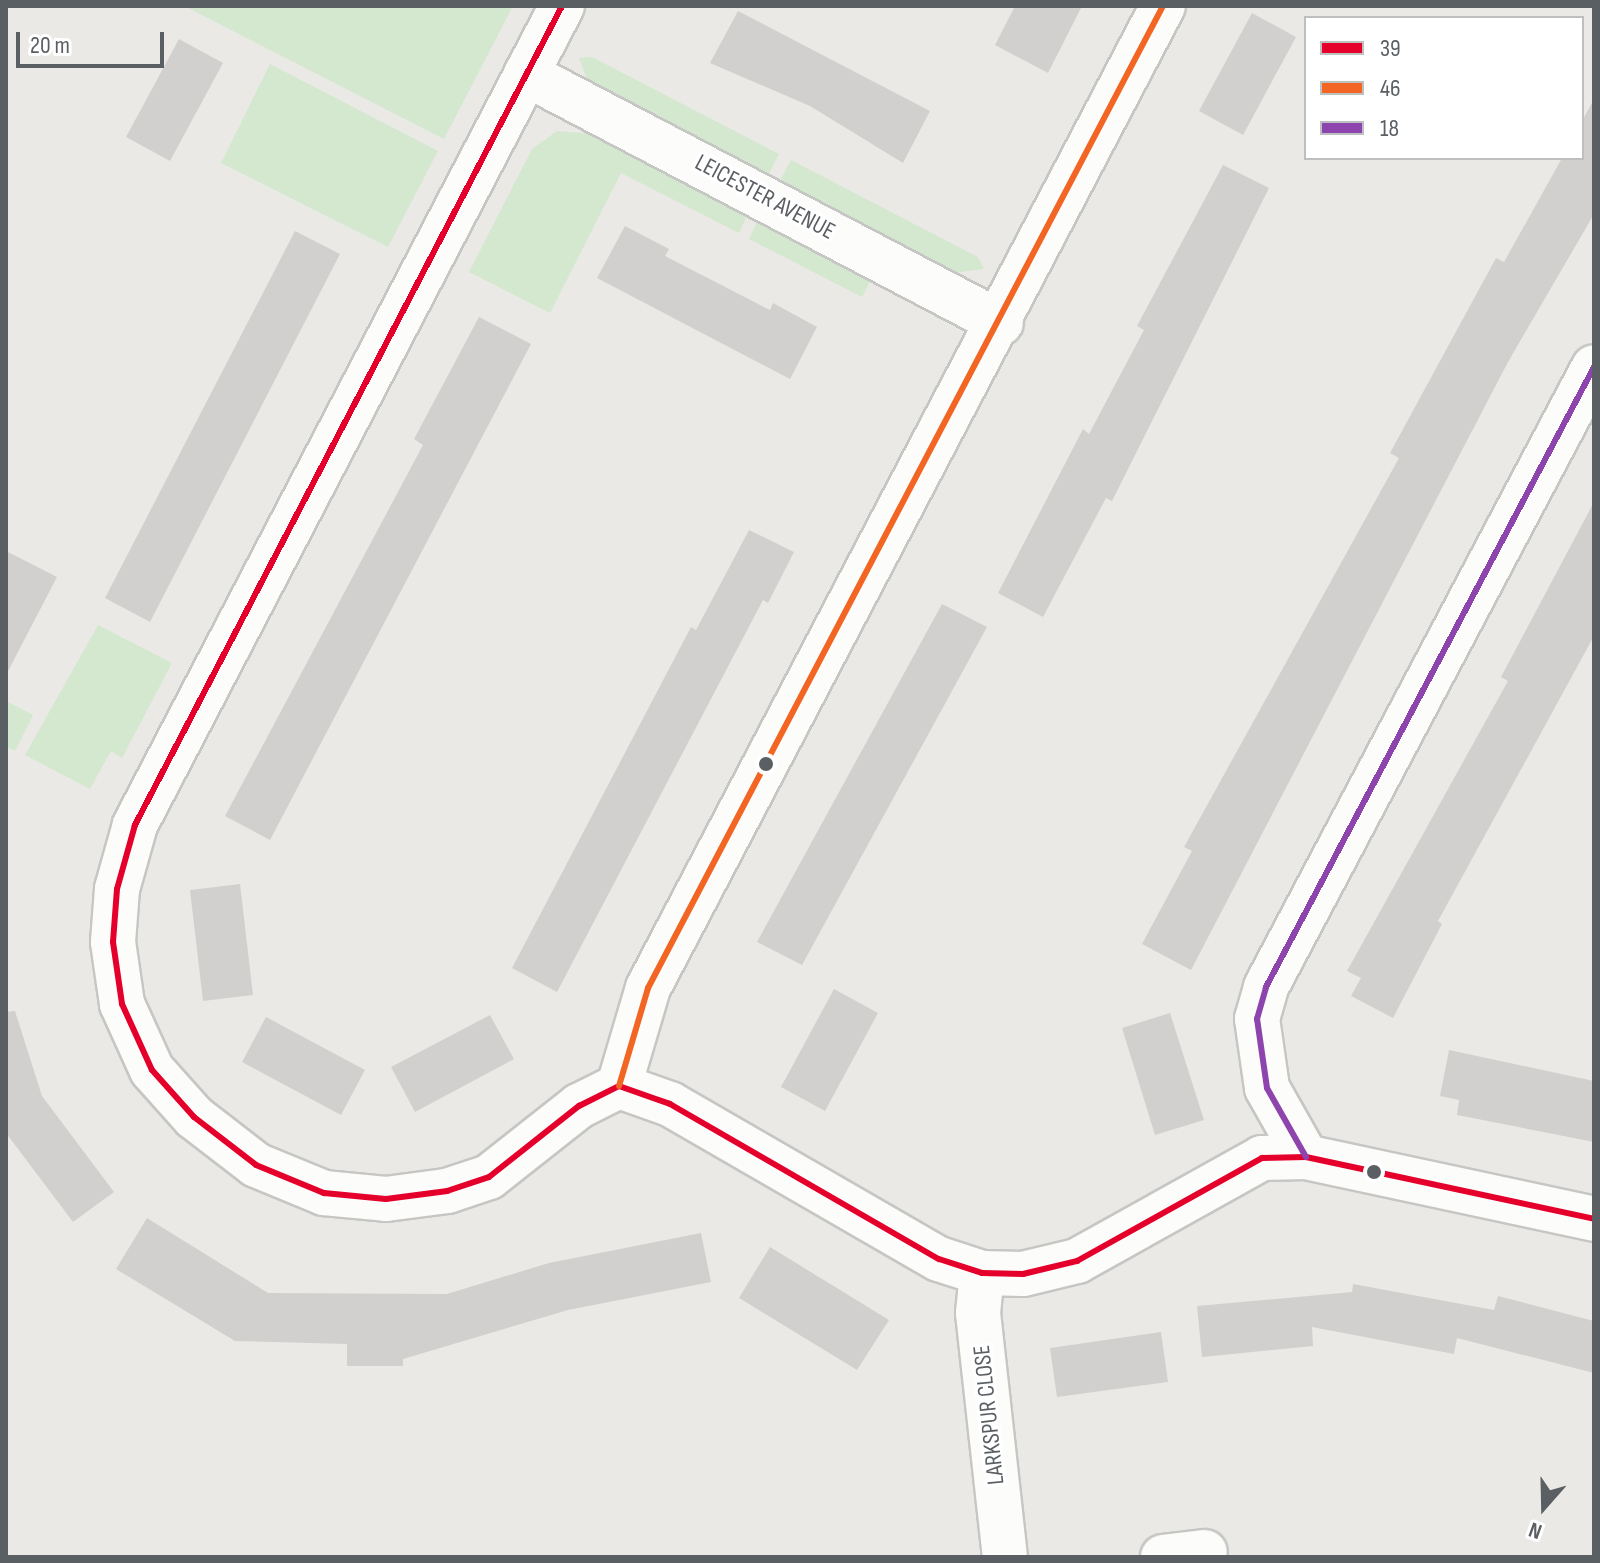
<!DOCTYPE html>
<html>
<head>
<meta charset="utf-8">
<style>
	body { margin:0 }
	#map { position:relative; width:1600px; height:1563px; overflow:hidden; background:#ebe9e5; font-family:"Sofia Sans Condensed",sans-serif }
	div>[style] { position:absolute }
	.green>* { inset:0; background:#d3e8cf }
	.building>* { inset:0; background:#d2d0ce }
	.roads { filter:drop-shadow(2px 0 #c6c6c5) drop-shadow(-2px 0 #c6c6c5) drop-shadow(0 2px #c6c6c5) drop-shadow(0 -2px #c6c6c5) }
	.minor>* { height:44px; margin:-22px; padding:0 22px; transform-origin:22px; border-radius:22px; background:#fcfcfb }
	.bus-1>* { height:6px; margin:-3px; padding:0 3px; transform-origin:3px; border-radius:3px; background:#e4002b }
	.bus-2>* { height:6px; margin:-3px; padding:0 3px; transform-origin:3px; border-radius:3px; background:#f26522 }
	.bus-3>* { height:6px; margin:-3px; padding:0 3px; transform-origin:3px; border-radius:3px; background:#8e44ad }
	.dots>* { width:22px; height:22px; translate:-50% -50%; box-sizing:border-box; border:4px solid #fff; border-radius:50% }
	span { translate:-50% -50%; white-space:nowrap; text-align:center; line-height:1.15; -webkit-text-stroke:7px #fff; paint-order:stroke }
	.street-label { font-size:24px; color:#5a5f63 }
	.frame { position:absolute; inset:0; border:8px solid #5a5f63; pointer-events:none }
	.legend { position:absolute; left:1304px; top:16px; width:280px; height:144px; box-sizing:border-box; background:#fff; border:2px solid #bdbfc1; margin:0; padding:10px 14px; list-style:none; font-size:24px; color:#5a5f63 }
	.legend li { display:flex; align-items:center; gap:16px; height:40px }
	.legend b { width:40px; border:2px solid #bdbfc1 }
	.north { position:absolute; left:1504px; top:1467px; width:80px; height:80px; -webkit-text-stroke:6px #fff; paint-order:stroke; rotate:200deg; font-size:22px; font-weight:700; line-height:32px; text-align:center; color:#5a5f63 }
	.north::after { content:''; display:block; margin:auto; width:28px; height:36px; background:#5a5f63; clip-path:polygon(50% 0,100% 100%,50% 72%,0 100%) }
	.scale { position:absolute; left:16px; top:32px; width:148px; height:36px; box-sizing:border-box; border:4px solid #5a5f63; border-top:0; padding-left:10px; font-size:24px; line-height:28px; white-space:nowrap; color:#5a5f63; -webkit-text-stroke:6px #fff; paint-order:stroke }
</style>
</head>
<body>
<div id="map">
	<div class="green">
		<i style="clip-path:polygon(184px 6px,513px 6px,444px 139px)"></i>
		<i style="clip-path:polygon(592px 57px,779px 154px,764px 183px,589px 85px,579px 58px)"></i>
		<i style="clip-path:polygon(270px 64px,438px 151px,388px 247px,221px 163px)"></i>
		<i style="clip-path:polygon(557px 131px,594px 134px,753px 202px,739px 233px,621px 173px,550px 313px,469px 272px,532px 149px)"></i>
		<i style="clip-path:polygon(791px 160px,978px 257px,984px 269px,944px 274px,776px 188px)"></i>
		<i style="clip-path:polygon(764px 208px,878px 266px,862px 297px,749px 239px)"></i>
		<i style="clip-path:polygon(98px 625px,172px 663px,122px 758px,111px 751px,90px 789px,25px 755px)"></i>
		<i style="clip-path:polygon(6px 701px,33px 715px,15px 751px,6px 746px)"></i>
	</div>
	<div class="building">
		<i style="clip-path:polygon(1015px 6px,1082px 6px,1048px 73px,995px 45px)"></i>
		<i style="clip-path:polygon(738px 11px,930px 111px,903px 163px,810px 106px,710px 63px)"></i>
		<i style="clip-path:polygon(1252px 13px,1296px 37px,1243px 135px,1199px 111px)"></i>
		<i style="clip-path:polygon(179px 39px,223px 63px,170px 161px,126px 137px)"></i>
		<i style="clip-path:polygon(1594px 99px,1594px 214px,1508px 362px,1191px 970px,1142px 944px,1192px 851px,1184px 847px,1399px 458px,1390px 453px,1496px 258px,1504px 262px,1562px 158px,1582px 158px,1582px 121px)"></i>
		<i style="clip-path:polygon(1223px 165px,1269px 188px,1112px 501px,1106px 498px,1043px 617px,998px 593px,1083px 429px,1089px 434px,1117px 381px,1144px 330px,1137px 326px)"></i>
		<i style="clip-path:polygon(625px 226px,669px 249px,665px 256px,770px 310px,773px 303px,817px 327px,790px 379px,597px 278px)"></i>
		<i style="clip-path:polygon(295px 231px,340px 254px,150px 622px,105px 598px)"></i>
		<i style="clip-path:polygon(479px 317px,531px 344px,270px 840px,225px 816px,423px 445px,414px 439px)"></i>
		<i style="clip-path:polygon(1594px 502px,1594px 636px,1438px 921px,1442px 924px,1393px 1018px,1351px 996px,1361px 978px,1347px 971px,1508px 681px,1501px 677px)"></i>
		<i style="clip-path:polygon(749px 530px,794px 552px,768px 603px,763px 600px,557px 992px,512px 968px,691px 627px,696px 630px)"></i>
		<i style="clip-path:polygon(6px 551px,57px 577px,6px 675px)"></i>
		<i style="clip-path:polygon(942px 604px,987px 627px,802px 965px,757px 942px)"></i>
		<i style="clip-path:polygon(240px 884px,253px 995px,203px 1001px,190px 890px)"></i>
		<i style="clip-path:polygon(834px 989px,878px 1013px,825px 1111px,781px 1087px)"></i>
		<i style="clip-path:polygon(15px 1011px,42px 1096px,114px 1192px,73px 1222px,6px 1133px,6px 1012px)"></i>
		<i style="clip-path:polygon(1170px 1013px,1204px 1120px,1155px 1135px,1122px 1028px)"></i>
		<i style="clip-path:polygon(490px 1015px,514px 1059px,415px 1112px,391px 1067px)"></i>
		<i style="clip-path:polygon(266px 1017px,365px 1070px,341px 1115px,242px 1062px)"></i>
		<i style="clip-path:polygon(1449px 1050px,1594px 1081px,1594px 1142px,1457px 1115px,1459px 1100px,1440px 1096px)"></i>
		<i style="clip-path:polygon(147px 1218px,268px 1293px,447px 1294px,549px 1263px,701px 1233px,711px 1282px,568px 1310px,403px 1359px,403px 1366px,347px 1366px,347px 1344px,235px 1341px,116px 1269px)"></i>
		<i style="clip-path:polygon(770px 1247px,889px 1320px,857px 1370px,739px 1298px)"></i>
		<i style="clip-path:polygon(1353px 1284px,1494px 1310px,1498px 1296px,1594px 1321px,1594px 1373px,1457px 1338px,1454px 1354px,1312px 1327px,1313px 1346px,1202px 1357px,1197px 1306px,1352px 1292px)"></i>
		<i style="clip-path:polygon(1161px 1332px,1168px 1382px,1057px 1397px,1050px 1348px)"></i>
	</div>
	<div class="roads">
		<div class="minor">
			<i style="left:562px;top:6px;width:924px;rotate:117.54deg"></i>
			<i style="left:135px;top:825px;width:66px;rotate:105.7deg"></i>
			<i style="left:117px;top:889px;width:53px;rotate:94.3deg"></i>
			<i style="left:113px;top:942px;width:63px;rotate:81.7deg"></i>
			<i style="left:122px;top:1004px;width:72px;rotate:65.6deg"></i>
			<i style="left:152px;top:1070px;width:63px;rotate:48.2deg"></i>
			<i style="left:194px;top:1117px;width:78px;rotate:37.7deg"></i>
			<i style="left:256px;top:1165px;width:74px;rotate:22.4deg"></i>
			<i style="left:324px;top:1193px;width:62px;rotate:5.5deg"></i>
			<i style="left:386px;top:1199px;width:62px;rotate:-7.5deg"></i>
			<i style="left:447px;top:1191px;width:44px;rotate:-18.4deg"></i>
			<i style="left:489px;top:1177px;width:115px;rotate:-38.3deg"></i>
			<i style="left:579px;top:1106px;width:45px;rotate:-26.6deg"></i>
			<i style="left:619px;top:1086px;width:54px;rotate:19.4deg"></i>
			<i style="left:670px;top:1104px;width:310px;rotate:30deg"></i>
			<i style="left:939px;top:1259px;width:45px;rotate:18deg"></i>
			<i style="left:982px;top:1273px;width:41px;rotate:1.4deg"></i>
			<i style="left:1023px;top:1274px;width:56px;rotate:-13.5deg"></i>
			<i style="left:1077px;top:1261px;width:212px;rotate:-29.1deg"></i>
			<i style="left:1262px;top:1158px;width:44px;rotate:-1.3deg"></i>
			<i style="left:1306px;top:1157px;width:295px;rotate:12.1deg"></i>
			<i style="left:526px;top:74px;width:536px;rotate:27.66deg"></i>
			<i style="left:619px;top:1086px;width:102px;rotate:-73.5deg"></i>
			<i style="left:648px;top:988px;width:1109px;rotate:-62.33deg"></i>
			<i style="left:1306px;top:1157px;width:79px;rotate:-119.5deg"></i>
			<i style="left:1267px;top:1088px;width:70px;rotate:-98.2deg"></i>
			<i style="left:1257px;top:1019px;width:33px;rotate:-74deg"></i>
			<i style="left:1266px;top:987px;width:701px;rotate:-62.12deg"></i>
			<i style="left:982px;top:1273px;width:40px;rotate:95.7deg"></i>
			<i style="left:978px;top:1313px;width:245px;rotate:83.7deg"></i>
			<i style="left:1163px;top:1557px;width:42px;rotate:-6.8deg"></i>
		</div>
	</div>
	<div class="bus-1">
		<i style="left:562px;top:6px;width:924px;rotate:117.54deg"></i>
		<i style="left:135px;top:825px;width:66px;rotate:105.7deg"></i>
		<i style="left:117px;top:889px;width:53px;rotate:94.3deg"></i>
		<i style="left:113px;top:942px;width:63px;rotate:81.7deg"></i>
		<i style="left:122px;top:1004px;width:72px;rotate:65.6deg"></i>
		<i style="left:152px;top:1070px;width:63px;rotate:48.2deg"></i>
		<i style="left:194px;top:1117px;width:78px;rotate:37.7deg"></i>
		<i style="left:256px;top:1165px;width:74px;rotate:22.4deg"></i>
		<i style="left:324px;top:1193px;width:62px;rotate:5.5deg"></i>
		<i style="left:386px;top:1199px;width:62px;rotate:-7.5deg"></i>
		<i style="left:447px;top:1191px;width:44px;rotate:-18.4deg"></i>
		<i style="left:489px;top:1177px;width:115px;rotate:-38.3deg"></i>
		<i style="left:579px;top:1106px;width:45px;rotate:-26.6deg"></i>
		<i style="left:619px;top:1086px;width:54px;rotate:19.4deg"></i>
		<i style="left:670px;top:1104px;width:310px;rotate:30deg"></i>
		<i style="left:939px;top:1259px;width:45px;rotate:18deg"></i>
		<i style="left:982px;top:1273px;width:41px;rotate:1.4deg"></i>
		<i style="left:1023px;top:1274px;width:56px;rotate:-13.5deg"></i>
		<i style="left:1077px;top:1261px;width:212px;rotate:-29.1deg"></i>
		<i style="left:1262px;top:1158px;width:44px;rotate:-1.3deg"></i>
		<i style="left:1306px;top:1157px;width:295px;rotate:12.1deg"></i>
	</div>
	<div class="bus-2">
		<i style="left:619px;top:1086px;width:102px;rotate:-73.5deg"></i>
		<i style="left:648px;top:988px;width:1109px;rotate:-62.33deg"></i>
	</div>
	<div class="bus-3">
		<i style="left:1306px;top:1157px;width:79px;rotate:-119.5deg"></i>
		<i style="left:1267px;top:1088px;width:70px;rotate:-98.2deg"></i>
		<i style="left:1257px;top:1019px;width:33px;rotate:-74deg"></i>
		<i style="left:1266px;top:987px;width:701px;rotate:-62.12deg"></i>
	</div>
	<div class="dots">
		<i style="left:766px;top:764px;background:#5a5f63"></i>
		<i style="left:1374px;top:1172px;background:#5a5f63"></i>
	</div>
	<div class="street-label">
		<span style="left:765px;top:197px;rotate:28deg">LEICESTER AVENUE</span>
		<span style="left:989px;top:1415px;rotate:-96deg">LARKSPUR CLOSE</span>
	</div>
	<div class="frame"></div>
	<ul class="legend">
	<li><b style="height:10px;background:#e4002b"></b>39</li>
	<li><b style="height:10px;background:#f26522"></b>46</li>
	<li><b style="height:10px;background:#8e44ad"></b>18</li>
	</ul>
	<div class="north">N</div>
	<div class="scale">20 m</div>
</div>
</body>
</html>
